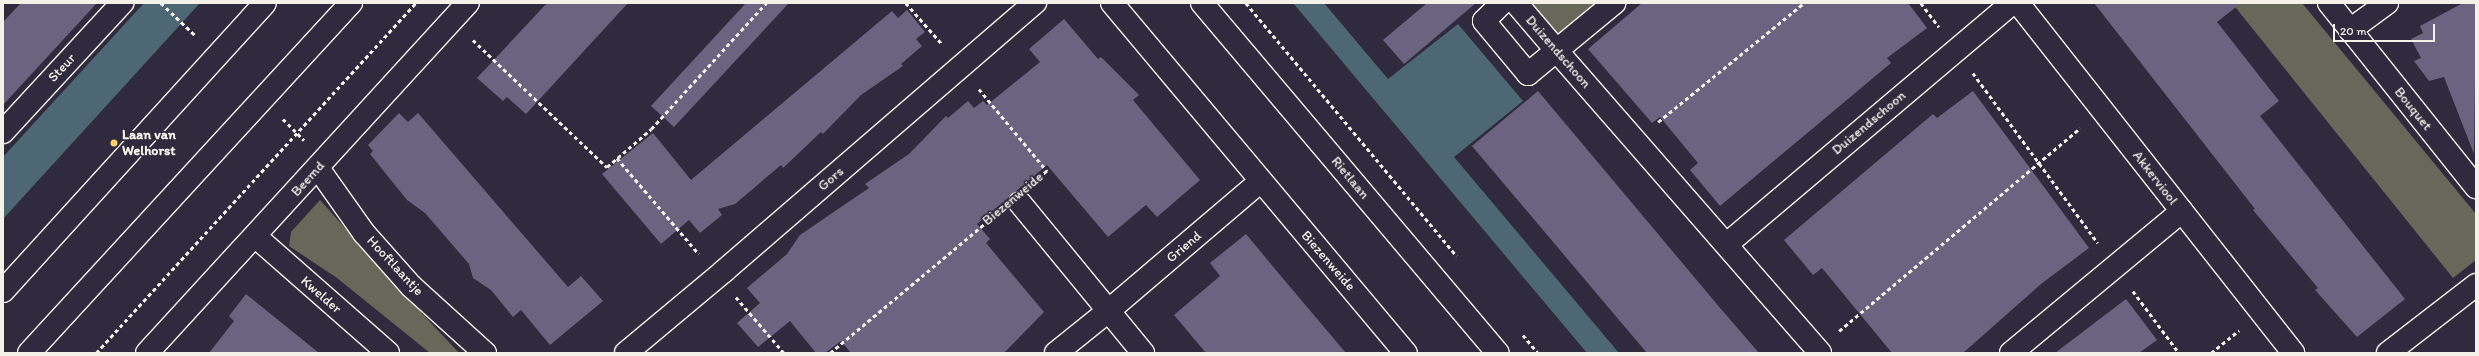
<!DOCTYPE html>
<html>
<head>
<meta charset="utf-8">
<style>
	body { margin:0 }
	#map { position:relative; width:2479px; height:356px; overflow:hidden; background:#2f2a3d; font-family:Itim,sans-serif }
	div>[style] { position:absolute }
	.green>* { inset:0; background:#68685a }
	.water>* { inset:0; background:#4d6775 }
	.building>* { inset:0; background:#6c6381 }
	.path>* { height:2.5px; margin-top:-1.25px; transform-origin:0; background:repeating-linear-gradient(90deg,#f4f1e8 0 4px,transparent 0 7px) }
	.roads { filter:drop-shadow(1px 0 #f4f1e8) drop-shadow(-1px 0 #f4f1e8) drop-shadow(0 1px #f4f1e8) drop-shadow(0 -1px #f4f1e8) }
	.pedestrian>* { height:22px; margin:-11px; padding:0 11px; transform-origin:11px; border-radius:11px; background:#2f2a3d }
	.minor>* { height:22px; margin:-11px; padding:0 11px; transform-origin:11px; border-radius:11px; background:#2f2a3d }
	.tertiary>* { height:22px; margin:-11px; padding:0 11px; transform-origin:11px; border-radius:11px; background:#2f2a3d }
	.secondary>* { height:22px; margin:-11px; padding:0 11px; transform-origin:11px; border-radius:11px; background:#2f2a3d }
	.dots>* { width:11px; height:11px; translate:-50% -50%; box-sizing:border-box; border:2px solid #2f2a3d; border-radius:50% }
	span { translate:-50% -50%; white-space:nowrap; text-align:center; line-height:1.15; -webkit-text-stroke:3.5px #2f2a3d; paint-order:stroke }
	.street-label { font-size:14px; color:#f4f1e8 }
	.poi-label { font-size:14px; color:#f4f1e8; font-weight:700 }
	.left { translate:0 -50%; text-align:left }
	.frame { position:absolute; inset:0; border:4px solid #f4f1e8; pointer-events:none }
	.scale { position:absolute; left:2333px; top:24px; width:102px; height:18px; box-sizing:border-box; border:2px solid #f4f1e8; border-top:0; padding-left:5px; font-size:12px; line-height:14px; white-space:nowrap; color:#f4f1e8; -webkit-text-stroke:3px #2f2a3d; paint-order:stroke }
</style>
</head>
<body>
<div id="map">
	<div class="green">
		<i style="clip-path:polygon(1528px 3px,1598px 3px,1557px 38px)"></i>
		<i style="clip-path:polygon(2232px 3px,2302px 3px,2476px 214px,2476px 260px,2453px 278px)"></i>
		<i style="clip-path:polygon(320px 200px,404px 294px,459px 353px,430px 353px,337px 278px,289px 246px,291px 232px)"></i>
	</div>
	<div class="water">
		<i style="clip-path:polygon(144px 3px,200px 3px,3px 219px,3px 157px)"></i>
		<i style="clip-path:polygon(1293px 3px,1324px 3px,1388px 79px,1458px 24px,1523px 101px,1454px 157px,1619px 353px,1587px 353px)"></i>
	</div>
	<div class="building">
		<i style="clip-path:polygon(21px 3px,97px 3px,3px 105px,3px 22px)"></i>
		<i style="clip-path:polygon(547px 3px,628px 3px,526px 114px,507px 97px,503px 101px,477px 78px)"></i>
		<i style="clip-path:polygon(746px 3px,789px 3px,674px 127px,651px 106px)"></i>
		<i style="clip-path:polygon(1427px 3px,1476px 3px,1404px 64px,1383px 40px)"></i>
		<i style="clip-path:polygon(1642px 3px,1908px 3px,1927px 28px,1887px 58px,1891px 63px,1720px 206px,1690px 170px,1698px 163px,1660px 117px,1652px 123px,1588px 49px)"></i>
		<i style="clip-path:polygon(2094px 3px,2241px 3px,2217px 22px,2279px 101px,2260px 116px,2405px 299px,2357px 337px,2315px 290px,2318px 288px,2253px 210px,2255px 209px)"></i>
		<i style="clip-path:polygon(2463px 3px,2476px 3px,2474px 154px,2444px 77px,2429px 81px,2414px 61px,2421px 58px,2411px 39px,2423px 33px,2420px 26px)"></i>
		<i style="clip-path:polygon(907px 10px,925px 32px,916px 39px,922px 46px,901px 64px,903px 66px,861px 95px,823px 134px,821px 132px,783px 168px,781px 165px,735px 204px,718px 209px,722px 215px,700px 233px,689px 220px,661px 244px,602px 174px,653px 133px,691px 180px,892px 11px,898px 18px)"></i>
		<i style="clip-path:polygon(1064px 19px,1098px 59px,1101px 57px,1139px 95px,1133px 100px,1200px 180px,1157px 217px,1146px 205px,1108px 237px,1047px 165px,977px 224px,990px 239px,986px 243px,1044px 312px,1004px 353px,851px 353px,841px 341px,825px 353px,816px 353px,790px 321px,758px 347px,737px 323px,760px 303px,747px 288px,787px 254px,800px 235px,869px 188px,865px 184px,909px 154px,946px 116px,948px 118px,968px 101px,974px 108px,983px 101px,987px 105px,1040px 62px,1029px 49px)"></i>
		<i style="clip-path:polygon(1538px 91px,1721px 309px,1759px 353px,1647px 353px,1619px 320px,1472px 146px)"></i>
		<i style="clip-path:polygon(1973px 91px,2089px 248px,2041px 284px,1963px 353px,1892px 353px,1822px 268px,1813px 275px,1784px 240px,1933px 114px,1937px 118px)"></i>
		<i style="clip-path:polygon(399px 113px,408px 122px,418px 113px,568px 287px,581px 276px,603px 301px,550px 345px,521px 310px,513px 317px,491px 290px,473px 278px,469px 264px,425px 213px,407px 200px,370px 154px,373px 151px,368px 145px)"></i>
		<i style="clip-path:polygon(1246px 234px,1280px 275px,1346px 353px,1206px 353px,1174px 315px,1220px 276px,1210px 263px)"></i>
		<i style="clip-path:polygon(246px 294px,319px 353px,209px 353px,234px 321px,229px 316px)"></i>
		<i style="clip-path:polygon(2126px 299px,2157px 340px,2139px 353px,2055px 353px)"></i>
	</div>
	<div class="path">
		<i style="left:161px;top:3px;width:48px;rotate:43.3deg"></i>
		<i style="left:906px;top:3px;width:56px;rotate:48.6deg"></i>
		<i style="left:1246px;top:3px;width:329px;rotate:50.2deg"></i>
		<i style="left:1921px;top:3px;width:30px;rotate:53deg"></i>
		<i style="left:473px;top:40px;width:185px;rotate:43.5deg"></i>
		<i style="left:607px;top:167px;width:58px;rotate:-40.8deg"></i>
		<i style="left:651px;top:129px;width:171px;rotate:-47.6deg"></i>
		<i style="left:1973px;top:73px;width:211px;rotate:53.7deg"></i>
		<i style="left:979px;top:89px;width:107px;rotate:50.3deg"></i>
		<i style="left:1047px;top:171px;width:14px;rotate:141deg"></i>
		<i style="left:283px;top:119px;width:30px;rotate:45deg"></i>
		<i style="left:1658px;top:122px;width:188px;rotate:-39.2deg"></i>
		<i style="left:617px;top:158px;width:126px;rotate:49.5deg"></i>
		<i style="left:2133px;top:291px;width:77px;rotate:53.4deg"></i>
		<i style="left:736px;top:297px;width:74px;rotate:49.4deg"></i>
		<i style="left:1839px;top:331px;width:315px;rotate:-40.1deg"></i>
		<i style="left:1523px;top:335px;width:23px;rotate:50deg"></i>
		<i style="left:96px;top:353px;width:474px;rotate:-47.6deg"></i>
		<i style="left:830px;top:353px;width:214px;rotate:-39.9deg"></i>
		<i style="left:2211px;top:353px;width:36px;rotate:-39deg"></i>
	</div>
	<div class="roads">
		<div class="pedestrian">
			<i style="left:1502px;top:3px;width:25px;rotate:135deg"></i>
			<i style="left:1484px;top:21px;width:69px;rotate:50.3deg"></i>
			<i style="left:1528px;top:74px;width:112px;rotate:-39.5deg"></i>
			<i style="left:1516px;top:3px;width:72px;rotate:49.5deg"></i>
			<i style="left:3px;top:132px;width:176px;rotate:-47.3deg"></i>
			<i style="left:724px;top:271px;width:411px;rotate:-40.8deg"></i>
			<i style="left:1056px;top:353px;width:65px;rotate:-38.8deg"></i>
			<i style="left:2011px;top:353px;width:222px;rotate:-39.7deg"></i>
		</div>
		<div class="minor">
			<i style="left:1112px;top:3px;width:457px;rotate:50deg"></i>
			<i style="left:2018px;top:3px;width:445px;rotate:51.8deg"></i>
			<i style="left:2329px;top:3px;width:236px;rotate:51.4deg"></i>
			<i style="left:2350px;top:30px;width:46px;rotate:-36.1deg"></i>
			<i style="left:1563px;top:58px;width:391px;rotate:48.9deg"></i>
			<i style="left:318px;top:168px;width:80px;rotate:54.7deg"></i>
			<i style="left:364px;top:233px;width:71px;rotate:48.4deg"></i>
			<i style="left:411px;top:286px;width:100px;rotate:42.2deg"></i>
			<i style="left:1020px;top:203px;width:194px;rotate:50.6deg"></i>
			<i style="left:255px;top:236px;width:177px;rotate:41.3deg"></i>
			<i style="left:1727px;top:244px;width:373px;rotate:-40.2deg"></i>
			<i style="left:1107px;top:312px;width:201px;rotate:-40.4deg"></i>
			<i style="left:147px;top:353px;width:475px;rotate:-47.5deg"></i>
			<i style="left:626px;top:353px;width:128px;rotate:-39.9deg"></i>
			<i style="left:2388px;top:353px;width:111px;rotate:-37.7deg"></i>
		</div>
		<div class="tertiary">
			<i style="left:1202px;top:3px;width:458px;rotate:49.8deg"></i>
		</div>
		<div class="secondary">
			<i style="left:3px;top:291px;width:389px;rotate:-47.7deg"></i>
			<i style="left:29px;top:353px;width:476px;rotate:-47.4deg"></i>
		</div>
	</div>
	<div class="dots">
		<i style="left:114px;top:143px;background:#ffd166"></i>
	</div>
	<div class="street-label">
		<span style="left:1558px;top:52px;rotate:49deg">Duizendschoon</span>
		<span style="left:62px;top:68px;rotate:-47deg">Steur</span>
		<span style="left:2413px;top:109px;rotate:51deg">Bouquet</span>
		<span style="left:1869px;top:123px;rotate:-40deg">Duizendschoon</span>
		<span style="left:1350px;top:178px;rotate:50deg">Rietlaan</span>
		<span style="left:2155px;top:178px;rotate:52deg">Akkerviool</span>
		<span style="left:308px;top:179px;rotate:-48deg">Beemd</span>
		<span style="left:831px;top:179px;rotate:-41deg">Gors</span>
		<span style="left:1013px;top:199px;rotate:-40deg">Biezenweide</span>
		<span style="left:1184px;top:247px;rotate:-40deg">Griend</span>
		<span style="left:1328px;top:261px;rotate:49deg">Biezenweide</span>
		<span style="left:395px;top:266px;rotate:47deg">Hooftlaantje</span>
		<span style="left:321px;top:295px;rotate:41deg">Kwelder</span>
	</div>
	<div class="poi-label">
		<span class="left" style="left:122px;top:143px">Laan van<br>Welhorst</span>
	</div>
	<div class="frame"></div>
	<div class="scale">20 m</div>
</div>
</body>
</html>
